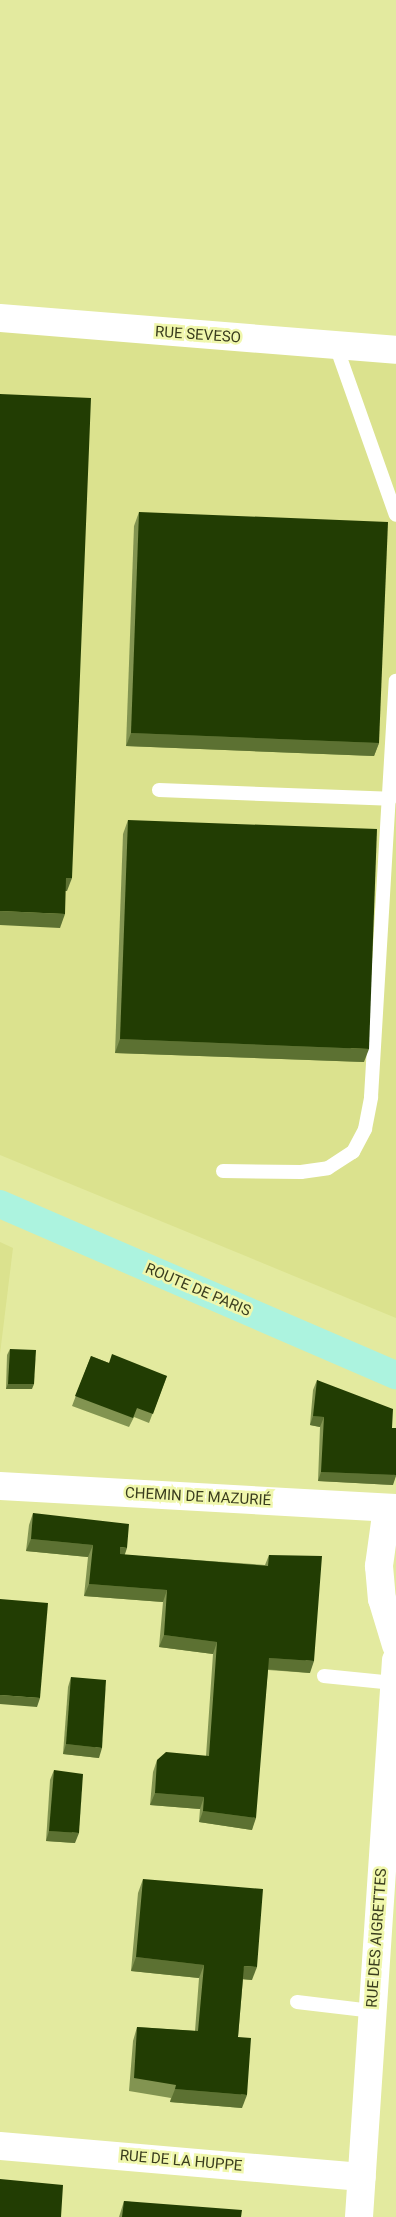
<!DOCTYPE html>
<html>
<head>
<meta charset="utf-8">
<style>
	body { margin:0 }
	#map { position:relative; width:396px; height:2217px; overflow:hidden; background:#e3ea9f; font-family:Roboto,sans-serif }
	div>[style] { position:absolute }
	.built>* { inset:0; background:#dbe28e }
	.service>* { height:14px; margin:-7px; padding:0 7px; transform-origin:7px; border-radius:7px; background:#fff }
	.minor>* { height:28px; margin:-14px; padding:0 14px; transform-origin:14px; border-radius:14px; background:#fff }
	.tertiary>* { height:28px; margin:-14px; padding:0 14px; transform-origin:14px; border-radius:14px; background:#fff }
	.primary>* { height:28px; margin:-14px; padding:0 14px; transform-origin:14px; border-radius:14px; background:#acf3df }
	.wall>* { inset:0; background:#829451 }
	.shaded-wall>* { inset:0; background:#5c7132 }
	.building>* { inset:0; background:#223d03 }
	span { translate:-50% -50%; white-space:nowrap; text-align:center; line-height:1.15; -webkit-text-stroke:5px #f0f7ac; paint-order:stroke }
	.street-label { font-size:15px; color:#3a3d1e }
</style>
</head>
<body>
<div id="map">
	<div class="built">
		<i style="clip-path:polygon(0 330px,396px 361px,396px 1318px,0 1155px)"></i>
		<i style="clip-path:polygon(0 1242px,13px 1248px,0 1354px)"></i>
	</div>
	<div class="service">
		<i style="left:336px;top:346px;width:179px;rotate:70.5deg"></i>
		<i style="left:159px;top:790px;width:231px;rotate:2.2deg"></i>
		<i style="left:223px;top:1171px;width:78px;rotate:0.7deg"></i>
		<i style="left:301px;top:1172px;width:27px;rotate:-8deg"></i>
		<i style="left:328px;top:1168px;width:30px;rotate:-33deg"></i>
		<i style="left:353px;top:1152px;width:26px;rotate:-62deg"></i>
		<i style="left:365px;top:1129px;width:33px;rotate:-79deg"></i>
		<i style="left:371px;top:1097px;width:417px;rotate:-86.6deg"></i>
		<i style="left:324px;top:1676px;width:70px;rotate:5.7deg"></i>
		<i style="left:297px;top:2002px;width:77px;rotate:6.8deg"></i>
	</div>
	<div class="minor">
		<i style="left:0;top:1486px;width:397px;rotate:3.2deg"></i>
		<i style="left:387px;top:1508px;width:59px;rotate:97.9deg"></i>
		<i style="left:379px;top:1566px;width:33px;rotate:85deg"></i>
		<i style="left:382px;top:1599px;width:48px;rotate:73.1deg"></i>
		<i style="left:0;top:2146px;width:363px;rotate:4.9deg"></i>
		<i style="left:359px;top:2217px;width:558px;rotate:-86.2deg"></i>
	</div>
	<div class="tertiary">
		<i style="left:0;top:318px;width:397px;rotate:4.6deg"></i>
	</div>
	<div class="primary">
		<i style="left:0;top:1204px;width:431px;rotate:23.4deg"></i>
	</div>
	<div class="wall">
		<i style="clip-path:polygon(139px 512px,379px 743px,374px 756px,126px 746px,134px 526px)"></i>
		<i style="clip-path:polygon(128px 820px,364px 1062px,115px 1053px,123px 834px)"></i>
		<i style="clip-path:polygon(10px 1349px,32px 1389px,6px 1389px,7px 1355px)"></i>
		<i style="clip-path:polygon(91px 1356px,109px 1363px,167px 1376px,149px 1423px,134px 1417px,129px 1427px,72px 1406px)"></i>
		<i style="clip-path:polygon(317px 1380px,392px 1428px,393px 1485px,318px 1481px,320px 1427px,310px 1425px,313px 1390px)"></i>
		<i style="clip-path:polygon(33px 1513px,124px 1555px,265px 1565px,269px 1555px,310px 1673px,268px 1670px,252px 1830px,199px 1822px,200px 1809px,150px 1805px,153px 1772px,157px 1760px,206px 1756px,213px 1654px,159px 1647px,163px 1602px,84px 1596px,88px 1557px,26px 1551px,29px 1525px)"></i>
		<i style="clip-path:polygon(71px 1677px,99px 1758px,63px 1754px,68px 1687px)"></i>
		<i style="clip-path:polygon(54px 1770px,75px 1843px,46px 1841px,50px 1780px)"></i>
		<i style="clip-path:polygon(143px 1879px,252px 1980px,243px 1979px,238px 2037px,242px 2108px,170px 2102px,171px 2098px,129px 2091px,133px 2041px,137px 2027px,195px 2031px,199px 1978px,131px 1971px,138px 1893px)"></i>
		<i style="clip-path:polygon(124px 2201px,241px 2217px,119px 2217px)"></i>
	</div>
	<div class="shaded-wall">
		<i style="clip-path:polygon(131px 733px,379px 743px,374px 756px,126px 746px)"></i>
		<i style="clip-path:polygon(66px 878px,72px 878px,67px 891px,61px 891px)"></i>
		<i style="clip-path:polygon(0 911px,65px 914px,60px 928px,0 925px)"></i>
		<i style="clip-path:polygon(120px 1039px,369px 1049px,364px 1062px,115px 1053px)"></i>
		<i style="clip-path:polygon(8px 1384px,34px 1384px,32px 1389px,6px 1389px)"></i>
		<i style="clip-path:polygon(313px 1416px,324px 1417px,320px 1427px,310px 1425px)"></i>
		<i style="clip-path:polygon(321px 1472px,396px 1475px,396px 1476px,393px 1485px,318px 1481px)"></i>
		<i style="clip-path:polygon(31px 1539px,93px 1545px,88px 1557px,26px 1551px)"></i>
		<i style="clip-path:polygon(120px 1547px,127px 1548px,123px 1560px,116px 1559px)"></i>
		<i style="clip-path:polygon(89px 1584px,167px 1590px,163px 1602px,84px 1596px)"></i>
		<i style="clip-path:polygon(164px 1635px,217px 1642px,213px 1654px,159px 1647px)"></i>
		<i style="clip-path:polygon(269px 1658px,314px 1661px,310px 1673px,265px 1669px)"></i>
		<i style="clip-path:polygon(0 1695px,40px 1698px,37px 1707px,0 1704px)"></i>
		<i style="clip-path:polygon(66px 1744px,102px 1748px,99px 1758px,63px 1754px)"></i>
		<i style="clip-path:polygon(155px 1793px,204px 1797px,200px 1809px,150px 1805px)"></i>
		<i style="clip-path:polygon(203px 1811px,256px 1818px,252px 1830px,199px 1822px)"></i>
		<i style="clip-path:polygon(49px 1831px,79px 1833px,75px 1843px,46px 1841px)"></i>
		<i style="clip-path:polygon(136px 1957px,204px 1965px,199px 1978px,131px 1971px)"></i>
		<i style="clip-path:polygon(244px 1966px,257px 1967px,252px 1980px,240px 1979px)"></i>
		<i style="clip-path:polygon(175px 2089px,247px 2095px,242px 2108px,170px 2102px)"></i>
	</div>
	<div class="building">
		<i style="clip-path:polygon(0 394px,91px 398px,72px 878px,66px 878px,65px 914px,0 911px)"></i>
		<i style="clip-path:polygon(139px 512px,388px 522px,379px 743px,131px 733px)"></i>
		<i style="clip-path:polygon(128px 820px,377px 829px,369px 1049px,120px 1039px)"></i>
		<i style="clip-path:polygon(10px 1349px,36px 1350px,34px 1384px,8px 1384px)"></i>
		<i style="clip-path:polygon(112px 1354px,167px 1376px,153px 1414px,137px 1408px,133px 1418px,75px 1396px,91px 1356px,109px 1363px)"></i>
		<i style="clip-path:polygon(317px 1380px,393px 1409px,392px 1428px,396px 1428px,396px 1475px,321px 1472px,324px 1417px,313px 1416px)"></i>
		<i style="clip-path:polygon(33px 1513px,129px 1524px,127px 1548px,120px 1547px,120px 1554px,268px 1566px,269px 1555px,322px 1556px,314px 1661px,269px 1658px,256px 1818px,203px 1811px,204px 1797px,155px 1793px,157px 1760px,166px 1752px,209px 1756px,217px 1642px,164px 1635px,167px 1590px,89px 1584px,93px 1545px,31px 1539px)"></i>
		<i style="clip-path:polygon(0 1599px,48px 1603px,40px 1698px,0 1695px)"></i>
		<i style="clip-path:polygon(71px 1677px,106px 1680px,102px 1748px,66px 1744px)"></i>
		<i style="clip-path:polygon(54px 1770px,83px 1774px,79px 1833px,49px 1831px)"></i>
		<i style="clip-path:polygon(143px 1879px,263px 1889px,257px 1967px,244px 1966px,238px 2037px,251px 2038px,247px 2095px,175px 2089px,176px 2085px,134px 2078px,137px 2027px,198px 2031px,204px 1965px,136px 1957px)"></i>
		<i style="clip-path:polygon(0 2179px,63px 2185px,61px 2217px,0 2217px)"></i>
		<i style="clip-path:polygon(124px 2201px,242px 2210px,241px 2217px,122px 2217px)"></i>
	</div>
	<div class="street-label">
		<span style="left:198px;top:335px;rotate:4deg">RUE SEVESO</span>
		<span style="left:198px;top:1290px;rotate:23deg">ROUTE DE PARIS</span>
		<span style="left:198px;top:1497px;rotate:3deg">CHEMIN DE MAZURIÉ</span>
		<span style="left:377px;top:1938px;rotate:-86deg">RUE DES AIGRETTES</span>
		<span style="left:181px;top:2161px;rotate:5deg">RUE DE LA HUPPE</span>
	</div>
</div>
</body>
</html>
